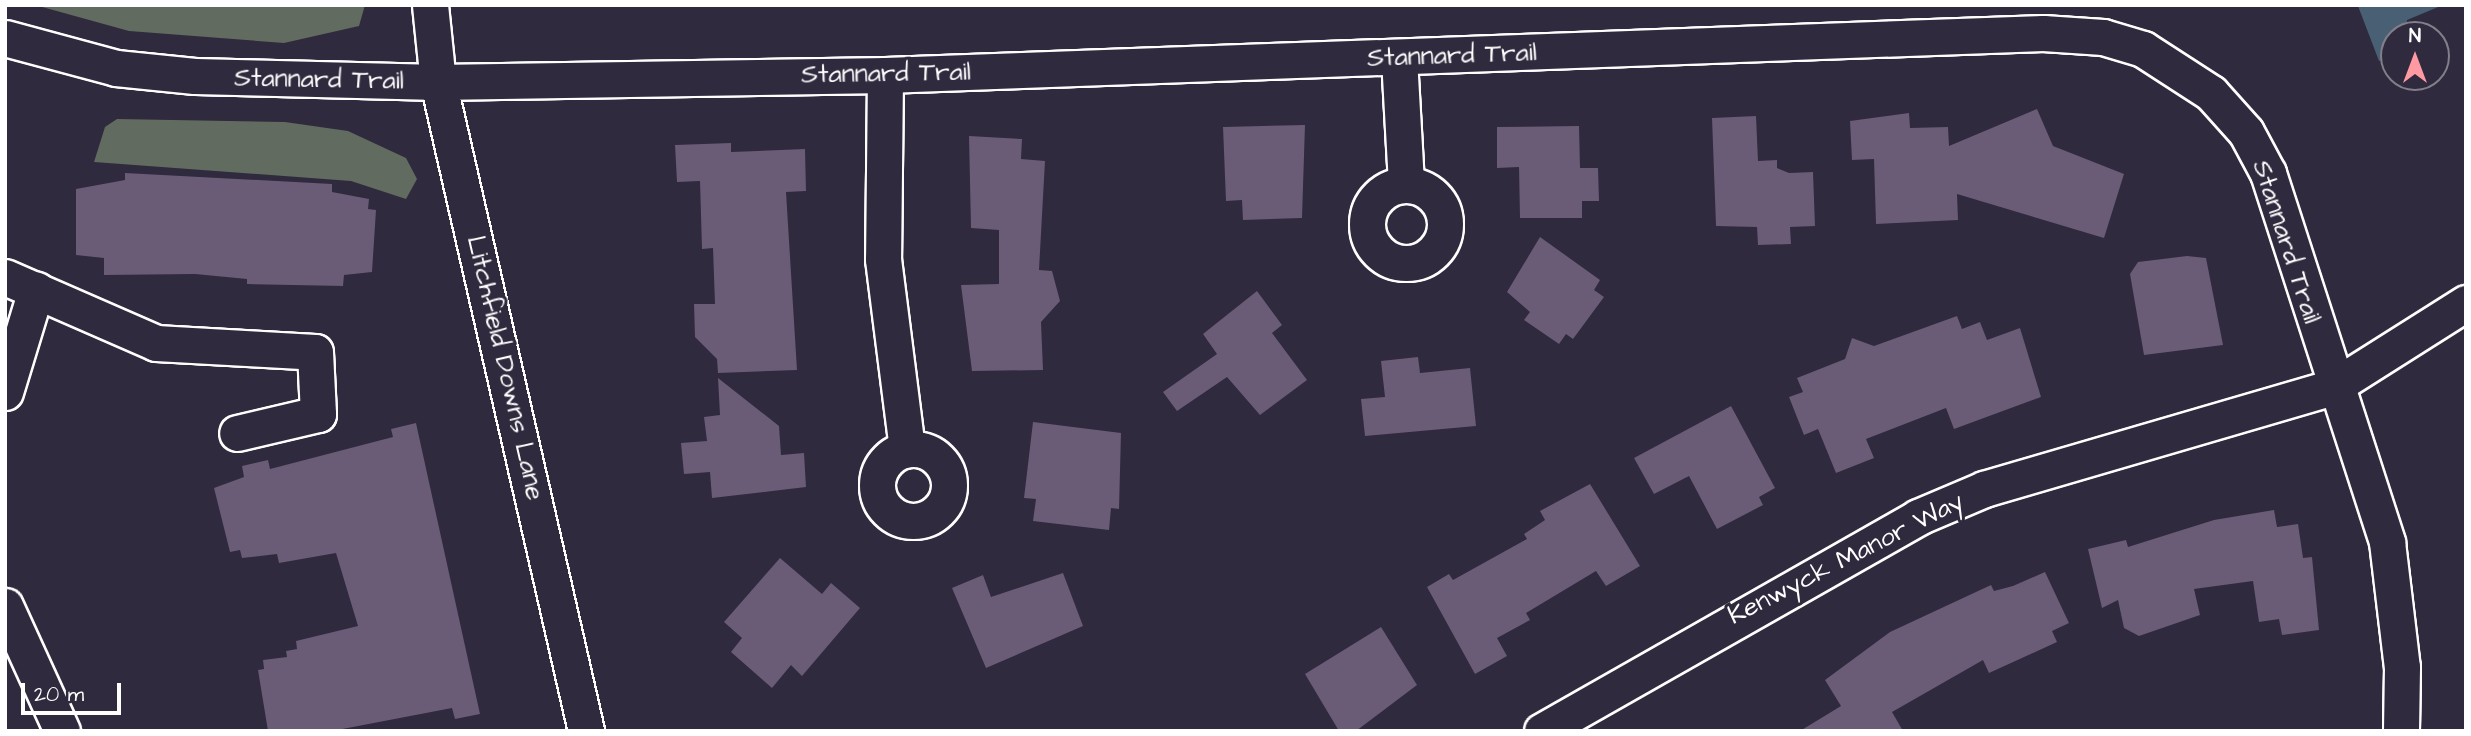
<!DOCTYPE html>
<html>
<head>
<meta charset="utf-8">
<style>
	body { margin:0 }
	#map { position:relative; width:2471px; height:736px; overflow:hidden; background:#2f2a3d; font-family:"Architects Daughter",sans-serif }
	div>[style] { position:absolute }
	.green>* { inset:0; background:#616b5f }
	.water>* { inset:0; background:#496074 }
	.building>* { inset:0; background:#6a5b77 }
	.roads { filter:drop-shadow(2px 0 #fff) drop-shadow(-2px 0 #fff) drop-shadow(0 2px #fff) drop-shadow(0 -2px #fff) }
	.minor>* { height:35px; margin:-17.5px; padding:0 17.5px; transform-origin:17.5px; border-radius:17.5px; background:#2f2a3d }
	.minor>.ring { margin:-17.5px; padding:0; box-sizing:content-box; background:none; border:35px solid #2f2a3d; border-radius:50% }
	span { translate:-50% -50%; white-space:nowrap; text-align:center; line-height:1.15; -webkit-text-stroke:6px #2f2a3d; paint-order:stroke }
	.street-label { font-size:26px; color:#fff }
	.frame { position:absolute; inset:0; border:7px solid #fff; pointer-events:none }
	.north { position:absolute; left:2380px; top:21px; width:70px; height:70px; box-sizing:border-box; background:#2f2a3d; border:2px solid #827f8b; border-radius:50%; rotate:0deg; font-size:19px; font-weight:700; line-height:28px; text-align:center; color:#fff }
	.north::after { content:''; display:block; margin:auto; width:24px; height:32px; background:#ff9aa2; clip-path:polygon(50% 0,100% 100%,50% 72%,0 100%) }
	.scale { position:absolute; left:21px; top:683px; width:100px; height:32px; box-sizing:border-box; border:4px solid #fff; border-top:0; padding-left:9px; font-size:21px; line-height:24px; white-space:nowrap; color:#fff; -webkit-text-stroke:5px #2f2a3d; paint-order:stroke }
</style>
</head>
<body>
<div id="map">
	<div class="green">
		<i style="clip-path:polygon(35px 5px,365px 5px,359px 26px,284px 43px,129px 31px)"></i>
		<i style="clip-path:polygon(117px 119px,285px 122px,348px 131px,406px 158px,417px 179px,406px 199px,351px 181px,94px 162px,105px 127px)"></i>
	</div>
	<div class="water">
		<i style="clip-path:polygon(2443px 5px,2407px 20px,2405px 35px,2394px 35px,2394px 57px,2379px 61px,2358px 6px)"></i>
	</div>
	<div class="building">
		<i style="clip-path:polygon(2037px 109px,2053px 146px,2124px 174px,2104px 238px,1957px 194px,1958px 220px,1876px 224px,1874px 159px,1852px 160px,1850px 121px,1909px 113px,1910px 128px,1948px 127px,1949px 146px)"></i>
		<i style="clip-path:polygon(1756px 116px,1758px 161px,1777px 160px,1777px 168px,1789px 173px,1813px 172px,1815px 226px,1790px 227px,1791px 244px,1758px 245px,1757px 227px,1716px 226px,1712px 118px)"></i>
		<i style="clip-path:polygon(1305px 125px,1302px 218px,1243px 220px,1242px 200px,1226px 201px,1223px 127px)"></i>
		<i style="clip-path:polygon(1579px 126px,1580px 168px,1598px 168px,1599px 201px,1582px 201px,1582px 218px,1520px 218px,1519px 167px,1497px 168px,1497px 127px)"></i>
		<i style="clip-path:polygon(969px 136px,1022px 139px,1021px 159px,1045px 161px,1039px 270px,1052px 271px,1060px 301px,1041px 322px,1043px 370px,972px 371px,961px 285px,999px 284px,999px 230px,971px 228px)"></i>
		<i style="clip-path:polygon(731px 143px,731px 152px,805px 149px,806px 191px,786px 192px,797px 370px,718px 373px,717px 359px,695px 337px,694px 304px,715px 304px,713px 248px,702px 249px,700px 181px,677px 182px,675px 145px)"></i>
		<i style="clip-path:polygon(125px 173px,332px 184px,332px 192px,369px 199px,368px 209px,376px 210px,372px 272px,344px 275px,343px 286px,247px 284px,247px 279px,195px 274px,104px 275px,104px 258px,76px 255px,76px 189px,125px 180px)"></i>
		<i style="clip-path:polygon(1540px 237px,1600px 280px,1594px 290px,1604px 297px,1573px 339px,1566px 334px,1559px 344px,1524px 320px,1530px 312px,1507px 292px)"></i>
		<i style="clip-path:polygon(2187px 256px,2206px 258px,2223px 345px,2144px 355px,2130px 274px,2138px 262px)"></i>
		<i style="clip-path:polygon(1257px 291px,1282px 325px,1272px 333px,1307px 380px,1260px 415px,1227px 377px,1177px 411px,1163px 392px,1217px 354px,1203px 334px)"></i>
		<i style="clip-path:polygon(1957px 316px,1962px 329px,1980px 322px,1987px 340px,2020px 328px,2041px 397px,1954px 429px,1946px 408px,1866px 439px,1874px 458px,1836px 473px,1818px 429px,1804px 435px,1789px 397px,1803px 392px,1797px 378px,1845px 359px,1852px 338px,1874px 346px)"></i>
		<i style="clip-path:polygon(1418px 357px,1420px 373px,1470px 368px,1476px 426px,1365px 436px,1361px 399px,1385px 397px,1381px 361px)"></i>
		<i style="clip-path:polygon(718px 378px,779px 426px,781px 455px,804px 453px,806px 487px,712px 498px,710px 472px,684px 474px,681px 443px,707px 441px,704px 417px,720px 415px)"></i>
		<i style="clip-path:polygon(1731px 406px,1775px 488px,1759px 497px,1763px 505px,1717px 529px,1689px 476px,1654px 494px,1634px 458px)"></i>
		<i style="clip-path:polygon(1033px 422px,1121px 433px,1119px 509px,1111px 508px,1109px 530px,1033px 521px,1036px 499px,1024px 498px)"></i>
		<i style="clip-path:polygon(416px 423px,480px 714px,455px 719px,452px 708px,332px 731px,268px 731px,258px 670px,264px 669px,263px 660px,287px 657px,286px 651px,297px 649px,296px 641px,358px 626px,336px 553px,279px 563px,277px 554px,242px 558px,240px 550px,230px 552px,214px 488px,244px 477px,242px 466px,268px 460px,270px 469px,393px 437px,391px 429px)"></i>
		<i style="clip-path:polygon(1590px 484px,1640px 566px,1606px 586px,1596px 571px,1526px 613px,1530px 620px,1497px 638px,1507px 656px,1475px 674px,1427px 587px,1449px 574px,1453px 580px,1527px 539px,1524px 534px,1545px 520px,1540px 511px)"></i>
		<i style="clip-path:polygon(2274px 510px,2277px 527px,2298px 524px,2303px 558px,2312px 557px,2319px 630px,2282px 635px,2279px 619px,2259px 622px,2253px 581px,2194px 589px,2200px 615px,2139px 636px,2124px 628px,2118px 600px,2102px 608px,2088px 549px,2126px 540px,2128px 547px,2214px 520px)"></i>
		<i style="clip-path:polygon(780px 558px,822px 594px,831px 583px,860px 608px,802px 676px,791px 665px,772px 688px,731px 652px,742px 638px,724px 622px)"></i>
		<i style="clip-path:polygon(2045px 572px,2069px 623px,2052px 631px,2057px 642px,1989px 673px,1983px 660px,1892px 712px,1903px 731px,1800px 731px,1841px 706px,1825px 680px,1890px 632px,1991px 585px,1994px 591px,2013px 586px)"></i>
		<i style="clip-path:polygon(1063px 573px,1083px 626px,986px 668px,952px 588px,983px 575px,991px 597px)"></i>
		<i style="clip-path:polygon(1381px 627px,1417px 685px,1356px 731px,1339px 731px,1305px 674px)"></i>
	</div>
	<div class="roads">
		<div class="minor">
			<i style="left:430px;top:5px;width:77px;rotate:84.1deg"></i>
			<i style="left:438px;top:82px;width:666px;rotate:77.15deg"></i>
			<i style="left:5px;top:38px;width:115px;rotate:15.1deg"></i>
			<i style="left:116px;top:68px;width:79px;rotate:5.8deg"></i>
			<i style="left:195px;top:76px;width:243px;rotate:1.4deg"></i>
			<i style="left:438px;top:82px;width:447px;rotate:-0.9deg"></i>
			<i style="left:885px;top:75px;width:1159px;rotate:-2.08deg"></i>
			<i style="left:2043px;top:33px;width:60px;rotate:3.8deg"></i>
			<i style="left:2103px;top:37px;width:42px;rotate:16.7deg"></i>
			<i style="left:2143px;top:49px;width:81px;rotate:32.9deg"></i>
			<i style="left:2211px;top:93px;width:52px;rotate:48.1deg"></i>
			<i style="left:2246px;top:132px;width:47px;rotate:61.8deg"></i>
			<i style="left:2268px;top:173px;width:388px;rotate:72.1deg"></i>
			<i style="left:2387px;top:542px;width:126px;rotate:83.2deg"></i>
			<i style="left:2402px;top:667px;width:64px;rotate:90.9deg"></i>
			<i style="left:1399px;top:58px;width:127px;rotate:86.8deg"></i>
			<i style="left:885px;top:75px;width:184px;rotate:90.6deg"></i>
			<i style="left:883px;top:259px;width:192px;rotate:82.8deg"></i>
			<i class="ring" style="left:1367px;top:185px;width:43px;height:43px"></i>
			<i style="left:5px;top:277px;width:165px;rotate:23.6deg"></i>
			<i style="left:156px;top:343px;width:159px;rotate:3.2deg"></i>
			<i style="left:315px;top:352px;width:62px;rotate:87.2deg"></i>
			<i style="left:318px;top:414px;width:83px;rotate:166.8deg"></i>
			<i style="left:5px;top:392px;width:107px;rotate:-73.1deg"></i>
			<i class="ring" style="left:877px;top:449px;width:37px;height:37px"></i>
			<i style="left:5px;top:606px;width:137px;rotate:65.5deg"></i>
			<i style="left:1542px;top:731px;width:433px;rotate:-29.6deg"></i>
			<i style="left:1918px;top:517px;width:72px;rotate:-23deg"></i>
			<i style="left:1984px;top:489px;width:364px;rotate:-16.3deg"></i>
			<i style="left:2333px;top:387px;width:157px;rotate:-32.3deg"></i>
		</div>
	</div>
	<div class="street-label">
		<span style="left:1452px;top:56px;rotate:-2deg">Stannard Trail</span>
		<span style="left:886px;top:74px;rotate:-1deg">Stannard Trail</span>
		<span style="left:319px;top:80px;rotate:1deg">Stannard Trail</span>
		<span style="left:2286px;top:242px;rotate:72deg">Stannard Trail</span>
		<span style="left:505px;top:368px;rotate:77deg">Litchfield Downs Lane</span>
		<span style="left:1846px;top:559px;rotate:-27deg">Kenwyck Manor Way</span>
	</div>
	<div class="frame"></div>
	<div class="north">N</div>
	<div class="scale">20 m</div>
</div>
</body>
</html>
